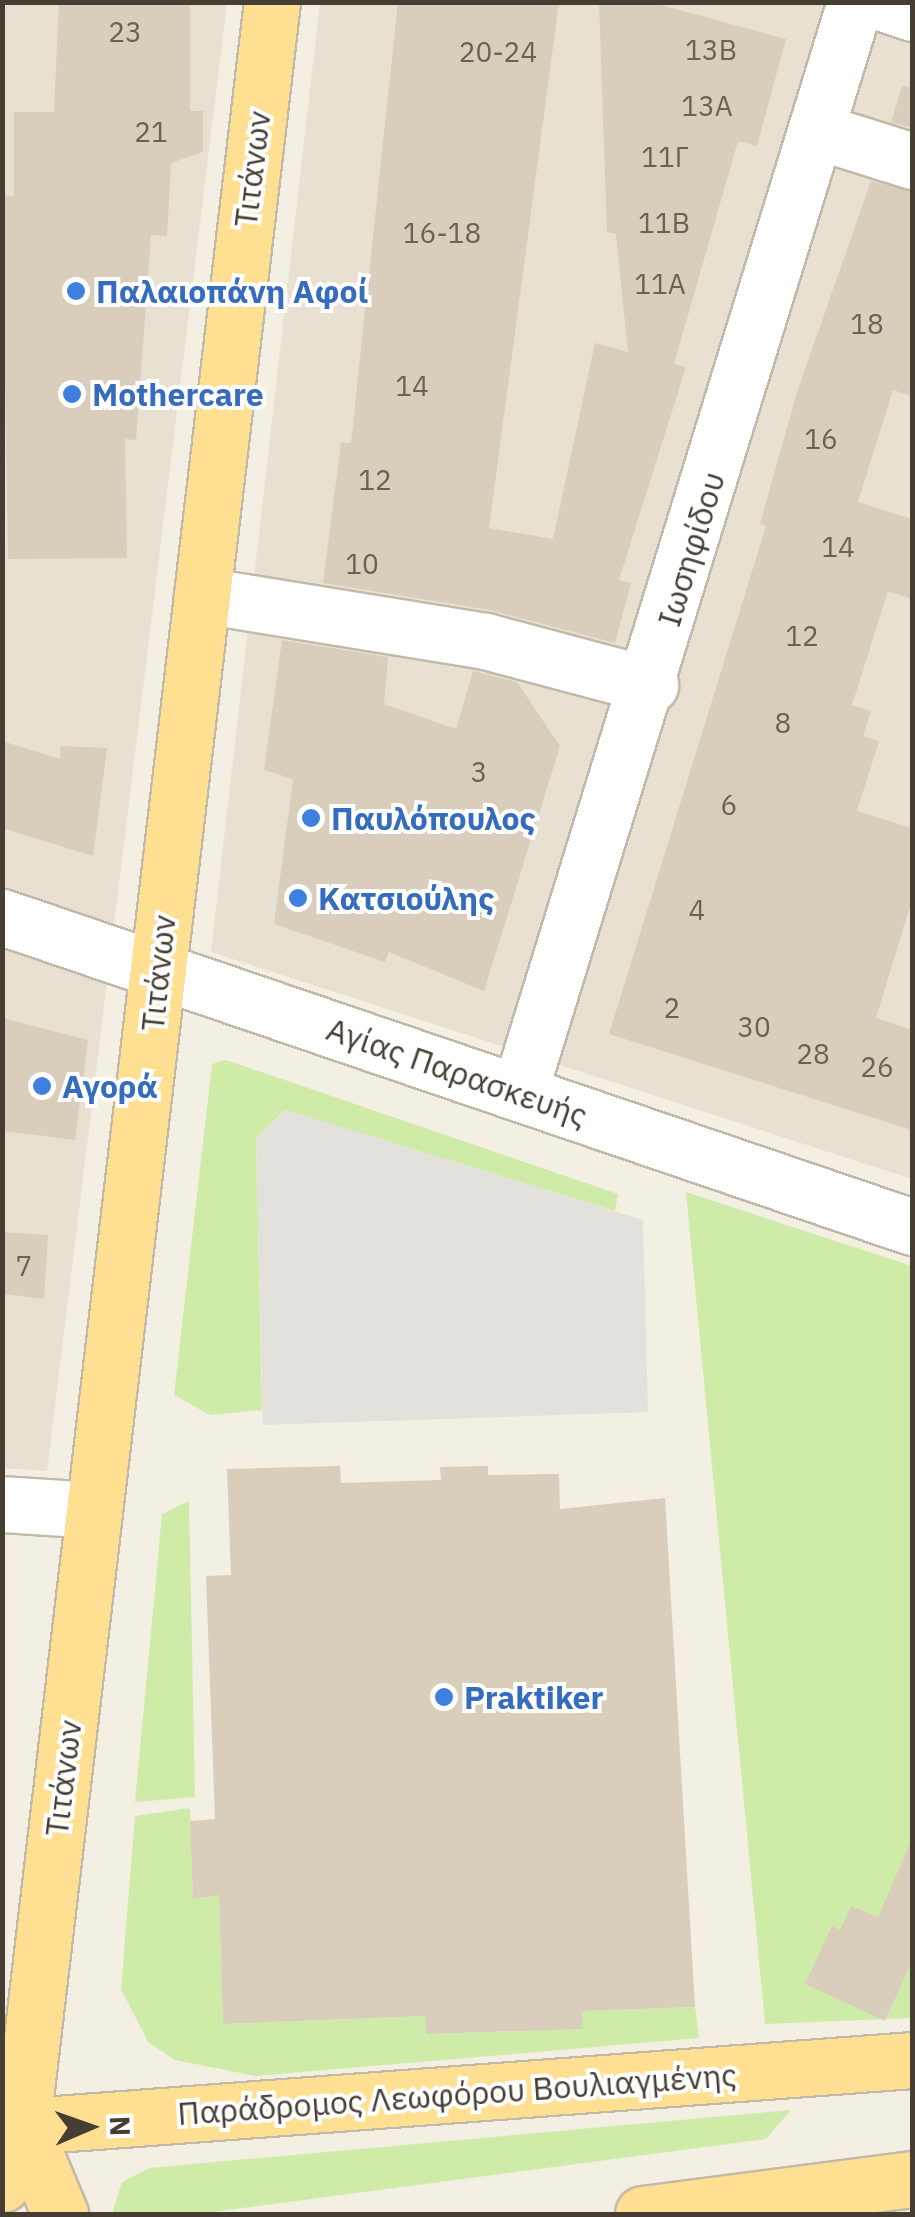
<!DOCTYPE html>
<html>
<head>
<meta charset="utf-8">
<style>
	body { margin:0 }
	#map { position:relative; width:915px; height:2217px; overflow:hidden; background:#f3efe3; font-family:"IBM Plex Sans",sans-serif }
	div>[style] { position:absolute }
	.residential>* { inset:0; background:#e8e1d1 }
	.green>* { inset:0; background:#ceeca8 }
	.parking>* { inset:0; background:#e3e1dc }
	.building>* { inset:0; background:#d9cdbb }
	.roads { filter:drop-shadow(2px 0 #c3b9a8) drop-shadow(-2px 0 #c3b9a8) drop-shadow(0 2px #c3b9a8) drop-shadow(0 -2px #c3b9a8) }
	.minor>* { height:55px; margin:-27.5px; padding:0 27.5px; transform-origin:27.5px; border-radius:27.5px; background:#fff }
	.major>* { height:55px; margin:-27.5px; padding:0 27.5px; transform-origin:27.5px; border-radius:27.5px; background:#ffdf91 }
	.dots>* { width:28px; height:28px; translate:-50% -50%; box-sizing:border-box; border:5px solid #fff; border-radius:50% }
	span { translate:-50% -50%; white-space:nowrap; text-align:center; line-height:1.15; -webkit-text-stroke:8px #fff; paint-order:stroke }
	.number-label { font-size:28px; color:#6b6255 }
	.number-label span { -webkit-text-stroke-width:0 }
	.street-label { font-size:32px; color:#463e33 }
	.shop-label { font-size:32px; color:#366cbe; font-weight:700 }
	.left { translate:0 -50%; text-align:left }
	.frame { position:absolute; inset:0; border:5px solid #463e33; pointer-events:none }
	.north { position:absolute; left:40px; top:2077px; width:100px; height:100px; -webkit-text-stroke:8px #fff; paint-order:stroke; rotate:88deg; font-size:28px; font-weight:700; line-height:40px; text-align:center; color:#463e33 }
	.north::after { content:''; display:block; margin:auto; width:35px; height:45px; background:#463e33; clip-path:polygon(50% 0,100% 100%,50% 72%,0 100%) }
</style>
</head>
<body>
<div id="map">
	<div class="residential">
		<i style="clip-path:polygon(2px 3px,227px 3px,47px 1471px,2px 1468px)"></i>
		<i style="clip-path:polygon(320px 3px,912px 3px,912px 1179px,211px 952px)"></i>
	</div>
	<div class="green">
		<i style="clip-path:polygon(226px 1060px,618px 1194px,615px 1211px,285px 1110px,256px 1139px,262px 1410px,210px 1415px,174px 1395px,212px 1064px)"></i>
		<i style="clip-path:polygon(686px 1192px,912px 1266px,912px 2018px,765px 2024px)"></i>
		<i style="clip-path:polygon(189px 1501px,195px 1797px,135px 1802px,162px 1514px)"></i>
		<i style="clip-path:polygon(190px 1808px,193px 1899px,219px 1895px,223px 2024px,425px 2016px,426px 2034px,582px 2029px,582px 2011px,695px 2007px,699px 2038px,256px 2076px,175px 2060px,148px 2042px,121px 1989px,135px 1816px)"></i>
		<i style="clip-path:polygon(791px 2110px,766px 2139px,197px 2214px,112px 2214px,122px 2182px,149px 2168px)"></i>
	</div>
	<div class="parking">
		<i style="clip-path:polygon(286px 1110px,643px 1220px,648px 1412px,263px 1425px,256px 1139px)"></i>
	</div>
	<div class="building">
		<i style="clip-path:polygon(59px 2px,190px 2px,190px 111px,203px 111px,203px 152px,171px 163px,167px 236px,151px 235px,136px 440px,125px 439px,127px 558px,8px 559px,2px 195px,14px 196px,14px 112px,54px 112px)"></i>
		<i style="clip-path:polygon(398px 2px,559px 2px,489px 528px,553px 539px,595px 343px,628px 352px,616px 234px,607px 232px,599px 2px,650px 2px,786px 39px,757px 146px,738px 141px,674px 364px,686px 367px,619px 580px,631px 583px,615px 643px,490px 610px,323px 583px,341px 443px,351px 443px)"></i>
		<i style="clip-path:polygon(902px 86px,912px 87px,912px 128px,891px 122px)"></i>
		<i style="clip-path:polygon(871px 181px,912px 191px,912px 396px,893px 390px,858px 502px,912px 519px,912px 599px,888px 591px,852px 705px,871px 711px,863px 736px,879px 741px,857px 811px,912px 828px,912px 900px,876px 1018px,912px 1030px,912px 1130px,609px 1034px,766px 526px,760px 524px,797px 392px)"></i>
		<i style="clip-path:polygon(282px 640px,388px 657px,384px 704px,456px 729px,473px 671px,517px 682px,560px 746px,484px 991px,389px 952px,385px 962px,274px 924px,293px 779px,264px 770px)"></i>
		<i style="clip-path:polygon(2px 741px,60px 759px,61px 746px,107px 748px,93px 856px,2px 828px)"></i>
		<i style="clip-path:polygon(2px 1018px,88px 1040px,75px 1140px,2px 1131px)"></i>
		<i style="clip-path:polygon(2px 1232px,48px 1235px,44px 1299px,2px 1294px)"></i>
		<i style="clip-path:polygon(340px 1466px,341px 1483px,441px 1480px,440px 1467px,488px 1466px,488px 1475px,559px 1474px,560px 1509px,665px 1498px,695px 2007px,582px 2011px,583px 2029px,426px 2034px,425px 2016px,223px 2024px,219px 1895px,193px 1899px,190px 1821px,215px 1819px,206px 1576px,231px 1575px,227px 1469px)"></i>
		<i style="clip-path:polygon(912px 1839px,912px 1961px,885px 2021px,805px 1984px,832px 1926px,840px 1930px,851px 1906px,878px 1917px)"></i>
	</div>
	<div class="roads">
		<div class="minor">
			<i style="left:879px;top:2px;width:35px;rotate:18deg"></i>
			<i style="left:817px;top:131px;width:100px;rotate:17.5deg"></i>
			<i style="left:202px;top:595px;width:287px;rotate:9.2deg"></i>
			<i style="left:485px;top:641px;width:171px;rotate:14.9deg"></i>
			<i style="left:2px;top:917px;width:961px;rotate:18.81deg"></i>
			<i style="left:519px;top:1093px;width:1142px;rotate:-72.88deg"></i>
			<i style="left:2px;top:1504px;width:92px;rotate:3.7deg"></i>
		</div>
		<div class="major">
			<i style="left:22px;top:2123px;width:99px;rotate:67.3deg"></i>
			<i style="left:2px;top:2128px;width:913px;rotate:-4.27deg"></i>
			<i style="left:2px;top:2184px;width:64px;rotate:-71.8deg"></i>
			<i style="left:22px;top:2123px;width:2136px;rotate:-83.28deg"></i>
			<i style="left:643px;top:2214px;width:271px;rotate:-7.4deg"></i>
		</div>
	</div>
	<div class="dots">
		<i style="left:76px;top:291px;background:#3f7fe0"></i>
		<i style="left:72px;top:394px;background:#3f7fe0"></i>
		<i style="left:311px;top:818px;background:#3f7fe0"></i>
		<i style="left:298px;top:898px;background:#3f7fe0"></i>
		<i style="left:42px;top:1086px;background:#3f7fe0"></i>
		<i style="left:444px;top:1697px;background:#3f7fe0"></i>
	</div>
	<div class="number-label">
		<span style="left:125px;top:32px">23</span>
		<span style="left:711px;top:50px">13Β</span>
		<span style="left:498px;top:52px">20-24</span>
		<span style="left:707px;top:106px">13Α</span>
		<span style="left:151px;top:132px">21</span>
		<span style="left:665px;top:157px">11Γ</span>
		<span style="left:664px;top:223px">11Β</span>
		<span style="left:442px;top:233px">16-18</span>
		<span style="left:660px;top:284px">11Α</span>
		<span style="left:867px;top:324px">18</span>
		<span style="left:412px;top:386px">14</span>
		<span style="left:821px;top:439px">16</span>
		<span style="left:375px;top:480px">12</span>
		<span style="left:838px;top:547px">14</span>
		<span style="left:362px;top:564px">10</span>
		<span style="left:802px;top:636px">12</span>
		<span style="left:783px;top:723px">8</span>
		<span style="left:479px;top:772px">3</span>
		<span style="left:729px;top:805px">6</span>
		<span style="left:697px;top:910px">4</span>
		<span style="left:672px;top:1008px">2</span>
		<span style="left:754px;top:1027px">30</span>
		<span style="left:813px;top:1054px">28</span>
		<span style="left:877px;top:1067px">26</span>
		<span style="left:24px;top:1266px">7</span>
	</div>
	<div class="street-label">
		<span style="left:252px;top:169px;rotate:-83deg">Τιτάνων</span>
		<span style="left:691px;top:549px;rotate:-73deg">Ιωσηφίδου</span>
		<span style="left:158px;top:973px;rotate:-84deg">Τιτάνων</span>
		<span style="left:457px;top:1072px;rotate:19deg">Αγίας Παρασκευής</span>
		<span style="left:63px;top:1778px;rotate:-83deg">Τιτάνων</span>
		<span style="left:457px;top:2094px;rotate:-4deg">Παράδρομος Λεωφόρου Βουλιαγμένης</span>
	</div>
	<div class="shop-label">
		<span class="left" style="left:96px;top:291px">Παλαιοπάνη Αφοί</span>
		<span class="left" style="left:92px;top:394px">Mothercare</span>
		<span class="left" style="left:331px;top:818px">Παυλόπουλος</span>
		<span class="left" style="left:318px;top:898px">Κατσιούλης</span>
		<span class="left" style="left:62px;top:1086px">Αγορά</span>
		<span class="left" style="left:464px;top:1697px">Praktiker</span>
	</div>
	<div class="frame"></div>
	<div class="north">N</div>
</div>
</body>
</html>
